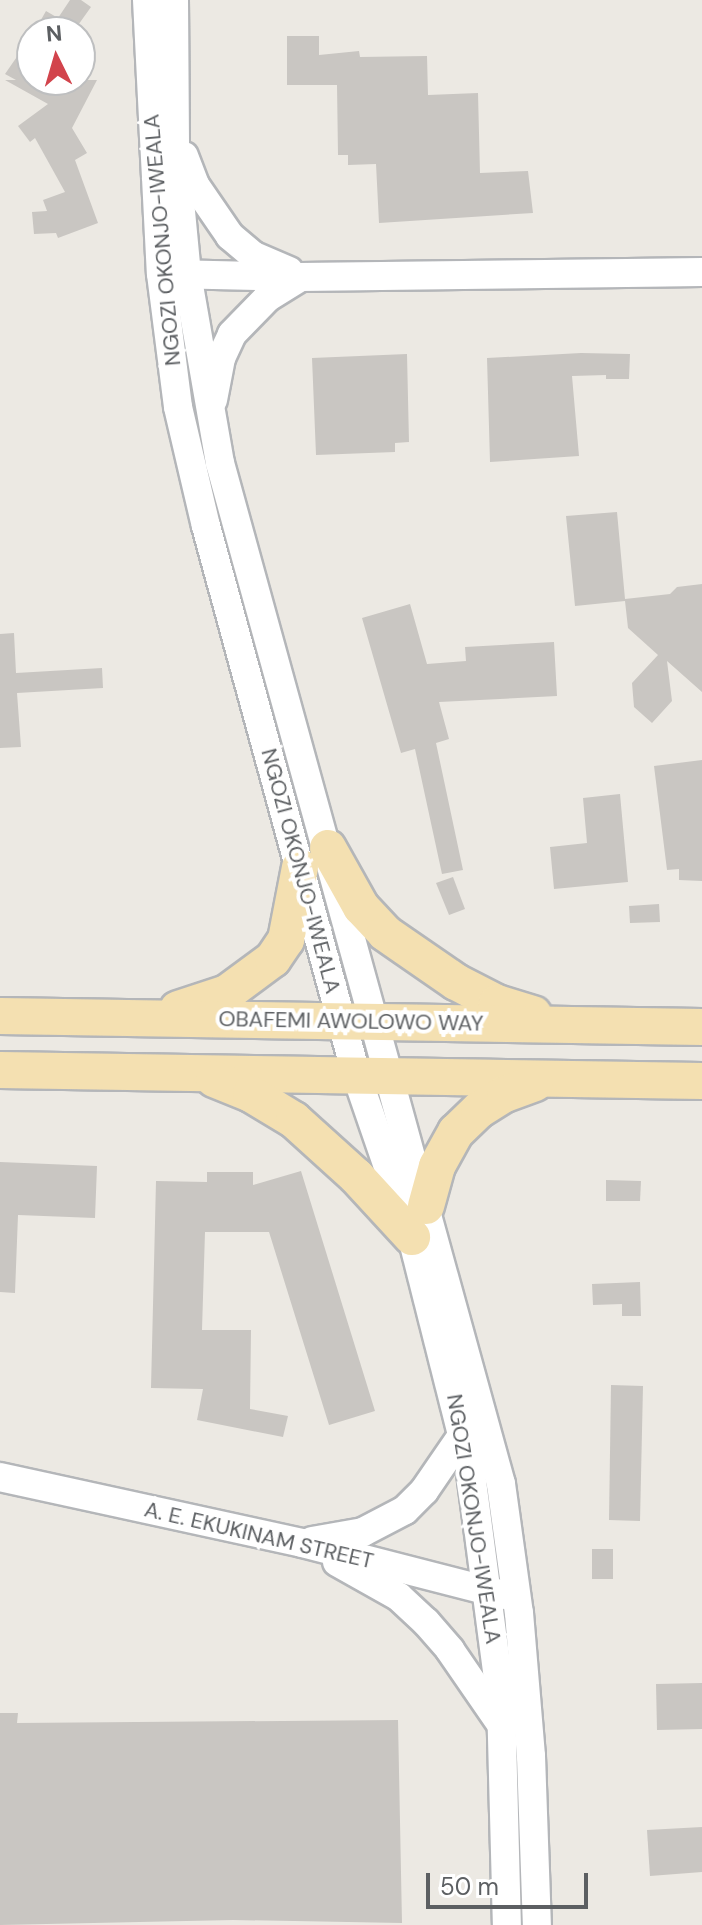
<!DOCTYPE html>
<html>
<head>
<meta charset="utf-8">
<style>
	body { margin:0 }
	#map { position:relative; width:702px; height:1925px; overflow:hidden; background:#ece9e3; font-family:"DM Sans",sans-serif }
	div>[style] { position:absolute }
	.building>* { inset:0; background:#c9c6c2 }
	.roads { filter:drop-shadow(2px 0 #b4b6b9) drop-shadow(-2px 0 #b4b6b9) drop-shadow(0 2px #b4b6b9) drop-shadow(0 -2px #b4b6b9) }
	.minor>* { height:28px; margin:-14px; padding:0 14px; transform-origin:14px; border-radius:14px; background:#fff }
	.major>* { height:36px; margin:-18px; padding:0 18px; transform-origin:18px; border-radius:18px; background:#f4e0b1 }
	span { translate:-50% -50%; white-space:nowrap; text-align:center; line-height:1.15; -webkit-text-stroke:8px #fff; paint-order:stroke }
	.street-label { font-size:22px; color:#5c5f62 }
	.north { position:absolute; left:16px; top:16px; width:80px; height:80px; box-sizing:border-box; background:#fff; border:2px solid #bebfc0; border-radius:50%; rotate:355deg; font-size:22px; font-weight:700; line-height:32px; text-align:center; color:#5c5f62 }
	.north::after { content:''; display:block; margin:auto; width:28px; height:36px; background:#d2444c; clip-path:polygon(50% 0,100% 100%,50% 72%,0 100%) }
	.scale { position:absolute; left:426px; top:1873px; width:162px; height:36px; box-sizing:border-box; border:4px solid #5c5f62; border-top:0; padding-left:10px; font-size:24px; line-height:28px; white-space:nowrap; color:#5c5f62; -webkit-text-stroke:6px #fff; paint-order:stroke }
</style>
</head>
<body>
<div id="map">
	<div class="building">
		<i style="clip-path:polygon(70px 0,81px 0,91px 7px,76px 28px,83px 32px,34px 32px,46px 11px,58px 18px)"></i>
		<i style="clip-path:polygon(32px 35px,32px 80px,97px 80px,72px 128px,87px 153px,75px 160px,98px 223px,58px 238px,56px 233px,34px 234px,32px 212px,47px 211px,43px 200px,65px 192px,35px 138px,30px 142px,18px 126px,48px 104px,5px 80px,16px 80px,5px 74px)"></i>
		<i style="clip-path:polygon(287px 36px,319px 36px,319px 55px,359px 51px,360px 57px,427px 56px,428px 95px,478px 93px,480px 173px,528px 171px,533px 213px,379px 223px,376px 164px,348px 165px,348px 155px,338px 155px,337px 85px,287px 85px)"></i>
		<i style="clip-path:polygon(581px 353px,630px 354px,629px 379px,606px 379px,606px 375px,572px 376px,579px 456px,490px 462px,487px 358px)"></i>
		<i style="clip-path:polygon(407px 354px,409px 442px,395px 443px,395px 452px,316px 455px,312px 358px)"></i>
		<i style="clip-path:polygon(617px 512px,625px 599px,670px 594px,677px 587px,702px 584px,702px 692px,667px 661px,672px 701px,652px 723px,634px 707px,632px 683px,658px 655px,628px 628px,625px 601px,575px 606px,566px 516px)"></i>
		<i style="clip-path:polygon(410px 604px,427px 664px,466px 661px,465px 647px,554px 642px,557px 696px,439px 702px,449px 739px,436px 743px,463px 870px,442px 874px,415px 749px,401px 753px,362px 618px)"></i>
		<i style="clip-path:polygon(14px 633px,16px 673px,102px 668px,103px 688px,17px 693px,21px 747px,0 748px,0 634px)"></i>
		<i style="clip-path:polygon(702px 760px,702px 881px,679px 880px,679px 869px,667px 870px,654px 766px)"></i>
		<i style="clip-path:polygon(620px 794px,628px 882px,554px 889px,550px 847px,587px 843px,583px 798px)"></i>
		<i style="clip-path:polygon(453px 877px,465px 909px,449px 915px,436px 883px)"></i>
		<i style="clip-path:polygon(659px 904px,660px 922px,630px 923px,629px 906px)"></i>
		<i style="clip-path:polygon(0 1162px,97px 1166px,95px 1218px,18px 1215px,15px 1293px,0 1292px)"></i>
		<i style="clip-path:polygon(301px 1171px,375px 1411px,329px 1425px,269px 1232px,205px 1232px,202px 1330px,251px 1330px,250px 1409px,288px 1416px,283px 1437px,197px 1420px,203px 1389px,151px 1388px,156px 1181px,207px 1182px,207px 1172px,253px 1172px,253px 1185px)"></i>
		<i style="clip-path:polygon(606px 1180px,641px 1181px,640px 1201px,606px 1201px)"></i>
		<i style="clip-path:polygon(640px 1282px,641px 1316px,622px 1316px,622px 1304px,593px 1305px,592px 1284px)"></i>
		<i style="clip-path:polygon(611px 1385px,643px 1386px,640px 1521px,609px 1520px)"></i>
		<i style="clip-path:polygon(592px 1549px,613px 1549px,613px 1579px,592px 1579px)"></i>
		<i style="clip-path:polygon(702px 1683px,702px 1729px,657px 1730px,656px 1684px)"></i>
		<i style="clip-path:polygon(0 1713px,18px 1713px,17px 1723px,398px 1720px,402px 1923px,233px 1920px,0 1925px)"></i>
		<i style="clip-path:polygon(702px 1827px,702px 1872px,650px 1876px,647px 1830px)"></i>
	</div>
	<div class="roads">
		<div class="minor">
			<i style="left:147px;top:0;width:274px;rotate:87.1deg"></i>
			<i style="left:161px;top:274px;width:134px;rotate:82.7deg"></i>
			<i style="left:178px;top:407px;width:122px;rotate:76.8deg"></i>
			<i style="left:206px;top:526px;width:568px;rotate:74.69deg"></i>
			<i style="left:356px;top:1074px;width:172px;rotate:71deg"></i>
			<i style="left:412px;top:1237px;width:236px;rotate:75.8deg"></i>
			<i style="left:470px;top:1466px;width:236px;rotate:82.5deg"></i>
			<i style="left:501px;top:1700px;width:225px;rotate:88.5deg"></i>
			<i style="left:174px;top:0;width:148px;rotate:89.6deg"></i>
			<i style="left:175px;top:148px;width:127px;rotate:84.6deg"></i>
			<i style="left:187px;top:274px;width:192px;rotate:80.1deg"></i>
			<i style="left:220px;top:463px;width:1059px;rotate:74.61deg"></i>
			<i style="left:501px;top:1484px;width:130px;rotate:82.1deg"></i>
			<i style="left:519px;top:1613px;width:144px;rotate:85.2deg"></i>
			<i style="left:531px;top:1756px;width:169px;rotate:88deg"></i>
			<i style="left:184px;top:156px;width:31px;rotate:69deg"></i>
			<i style="left:195px;top:185px;width:62px;rotate:55.5deg"></i>
			<i style="left:230px;top:236px;width:31px;rotate:40deg"></i>
			<i style="left:254px;top:256px;width:38px;rotate:23deg"></i>
			<i style="left:170px;top:274px;width:130px;rotate:1.3deg"></i>
			<i style="left:300px;top:277px;width:402px;rotate:-0.7deg"></i>
			<i style="left:213px;top:400px;width:43px;rotate:-79.2deg"></i>
			<i style="left:221px;top:358px;width:26px;rotate:-65deg"></i>
			<i style="left:232px;top:334px;width:50px;rotate:-45.8deg"></i>
			<i style="left:267px;top:298px;width:39px;rotate:-32deg"></i>
			<i style="left:0;top:1477px;width:309px;rotate:12.3deg"></i>
			<i style="left:302px;top:1543px;width:209px;rotate:14.4deg"></i>
			<i style="left:312px;top:1541px;width:52px;rotate:-10deg"></i>
			<i style="left:363px;top:1532px;width:47px;rotate:-27.6deg"></i>
			<i style="left:405px;top:1510px;width:27px;rotate:-45deg"></i>
			<i style="left:424px;top:1491px;width:69px;rotate:-55.6deg"></i>
			<i style="left:337px;top:1562px;width:71px;rotate:29.4deg"></i>
			<i style="left:399px;top:1597px;width:37px;rotate:43deg"></i>
			<i style="left:426px;top:1622px;width:37px;rotate:49deg"></i>
			<i style="left:450px;top:1650px;width:93px;rotate:55.5deg"></i>
		</div>
		<div class="major">
			<i style="left:328px;top:848px;width:68px;rotate:60.8deg"></i>
			<i style="left:361px;top:907px;width:35px;rotate:47deg"></i>
			<i style="left:385px;top:933px;width:86px;rotate:34.6deg"></i>
			<i style="left:456px;top:982px;width:46px;rotate:27.1deg"></i>
			<i style="left:497px;top:1003px;width:38px;rotate:17deg"></i>
			<i style="left:178px;top:1009px;width:52px;rotate:-18.1deg"></i>
			<i style="left:227px;top:993px;width:57px;rotate:-36.5deg"></i>
			<i style="left:273px;top:959px;width:23px;rotate:-56deg"></i>
			<i style="left:286px;top:940px;width:74px;rotate:-79.1deg"></i>
			<i style="left:0;top:1016px;width:702px;rotate:0.9deg"></i>
			<i style="left:0;top:1070px;width:702px;rotate:0.9deg"></i>
			<i style="left:214px;top:1079px;width:40px;rotate:22deg"></i>
			<i style="left:251px;top:1094px;width:50px;rotate:31.2deg"></i>
			<i style="left:294px;top:1120px;width:84px;rotate:42.1deg"></i>
			<i style="left:356px;top:1176px;width:83px;rotate:47.4deg"></i>
			<i style="left:426px;top:1206px;width:41px;rotate:-74.6deg"></i>
			<i style="left:437px;top:1166px;width:39px;rotate:-61deg"></i>
			<i style="left:456px;top:1132px;width:32px;rotate:-44deg"></i>
			<i style="left:479px;top:1110px;width:31px;rotate:-32deg"></i>
			<i style="left:505px;top:1094px;width:32px;rotate:-20deg"></i>
		</div>
	</div>
	<div class="street-label">
		<span style="left:162px;top:240px;rotate:-95deg">NGOZI OKONJO-IWEALA</span>
		<span style="left:301px;top:871px;rotate:75deg">NGOZI OKONJO-IWEALA</span>
		<span style="left:351px;top:1021px;rotate:1deg">OBAFEMI AWOLOWO WAY</span>
		<span style="left:474px;top:1519px;rotate:81deg">NGOZI OKONJO-IWEALA</span>
		<span style="left:259px;top:1535px;rotate:13deg">A. E. EKUKINAM STREET</span>
	</div>
	<div class="north">N</div>
	<div class="scale">50 m</div>
</div>
</body>
</html>
